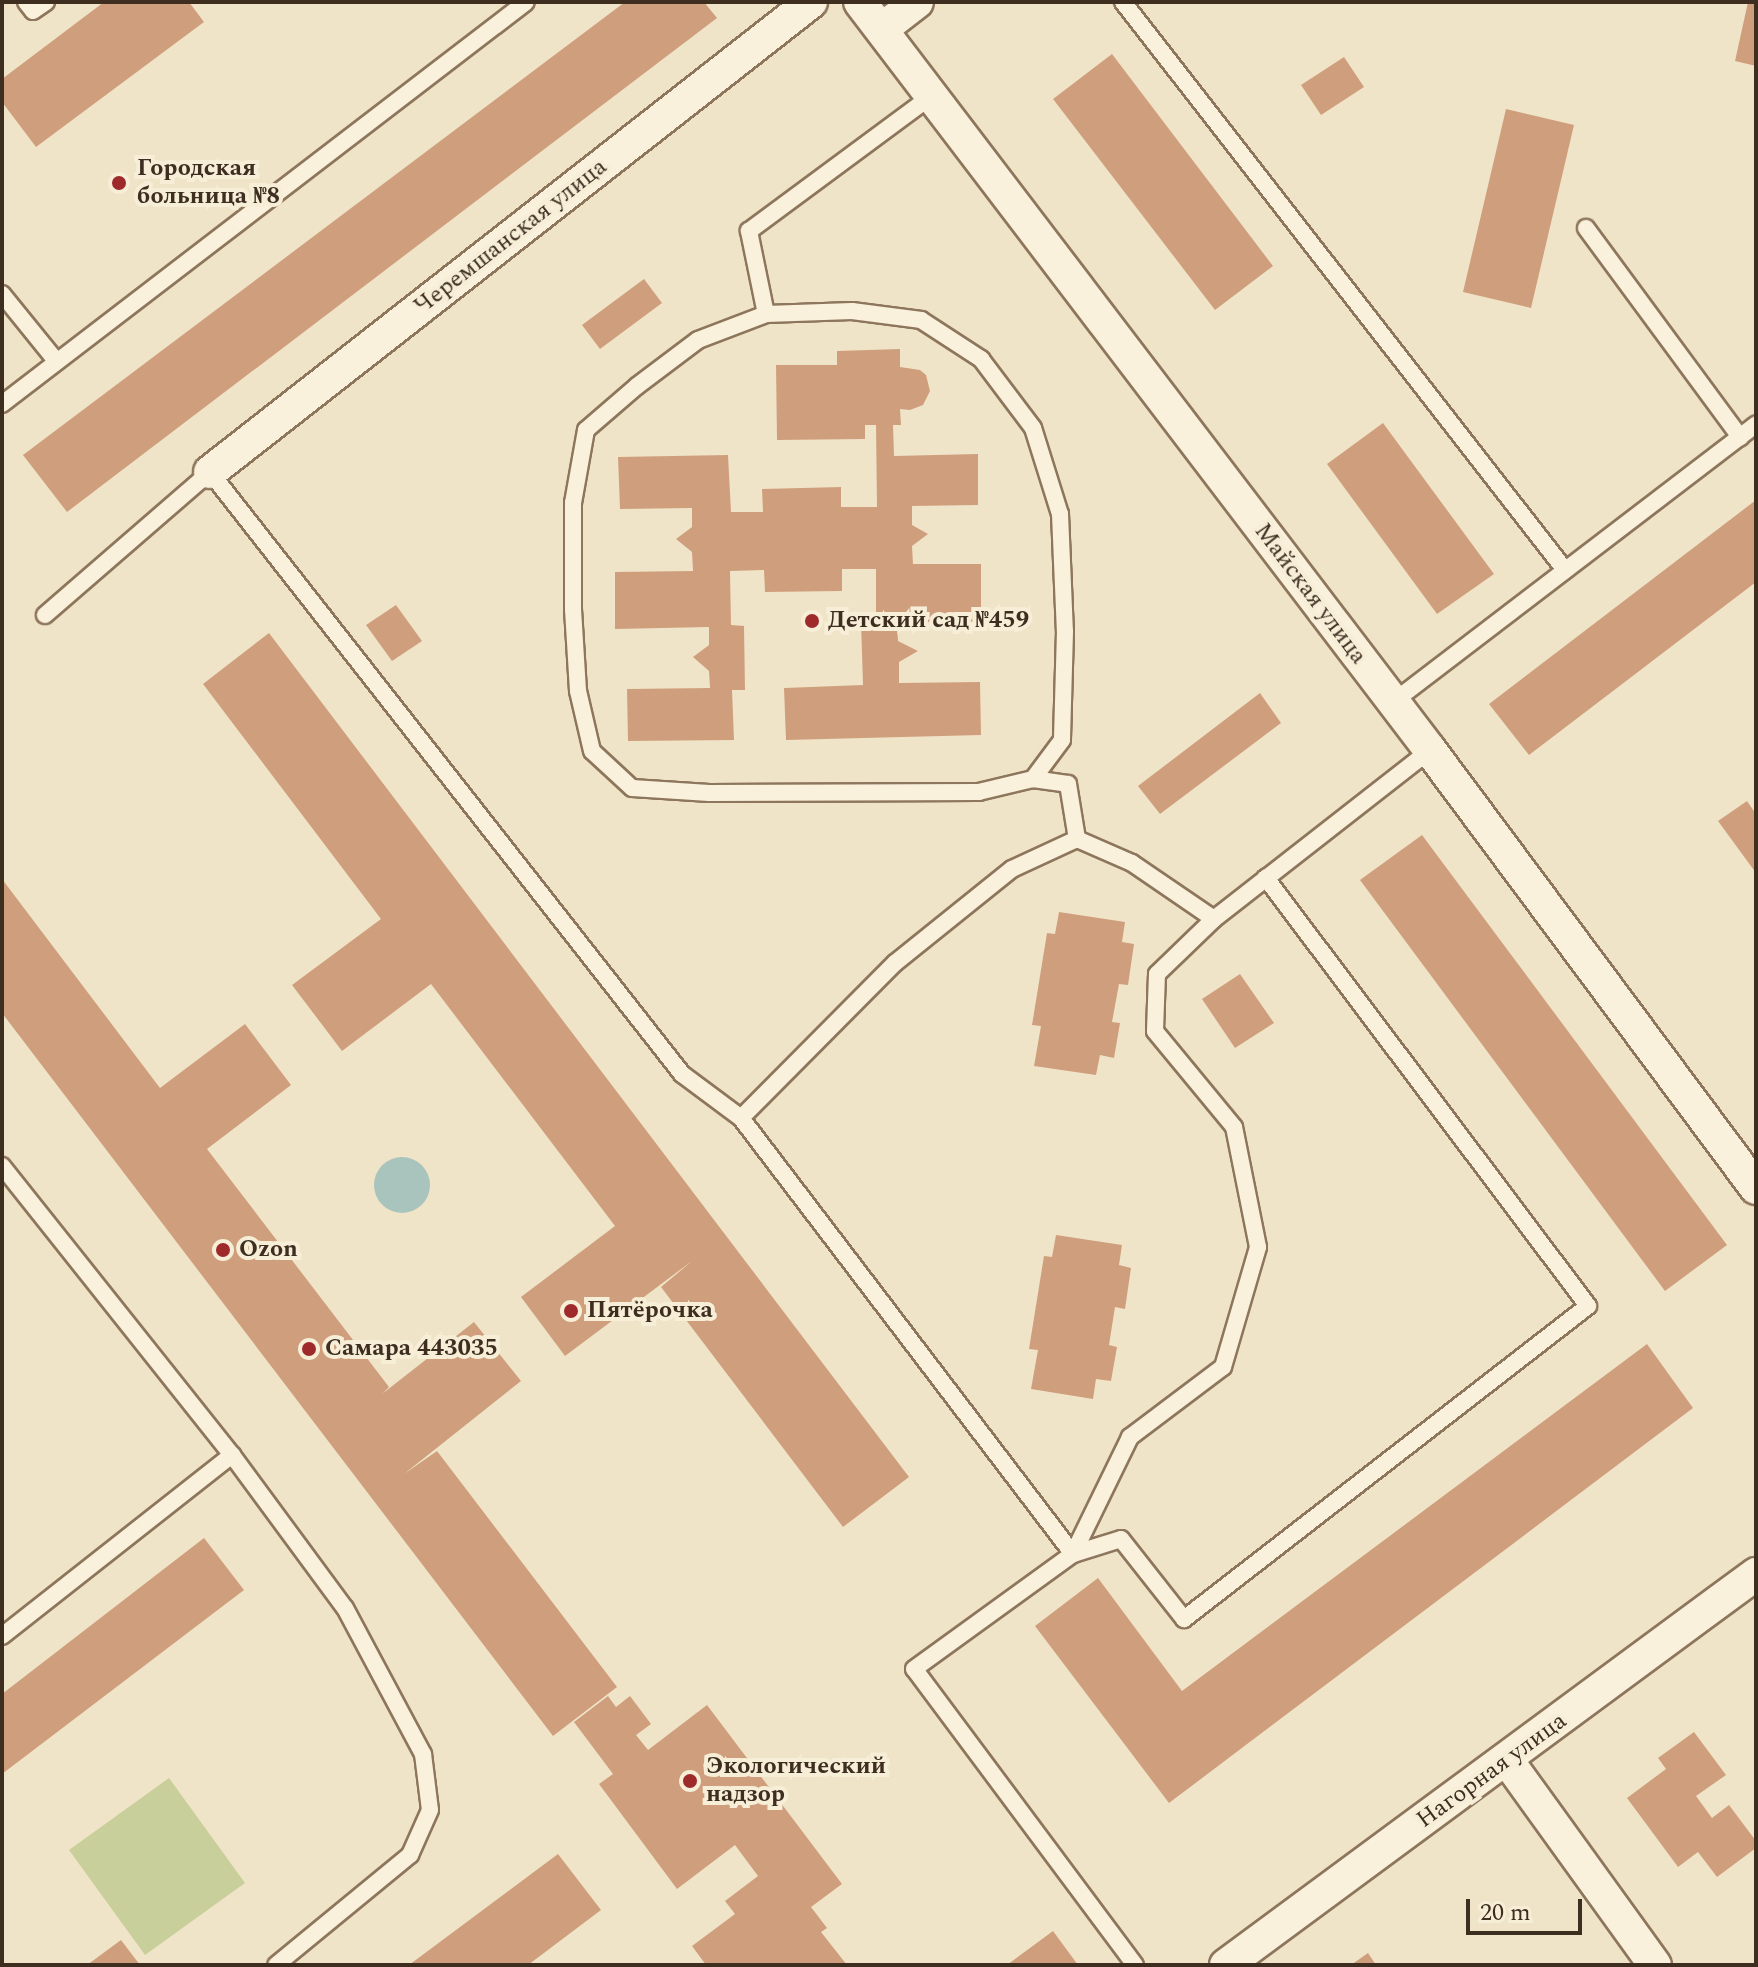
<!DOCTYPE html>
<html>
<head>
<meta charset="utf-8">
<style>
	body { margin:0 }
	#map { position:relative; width:1758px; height:1967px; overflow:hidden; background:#f0e4c8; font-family:Spectral,serif }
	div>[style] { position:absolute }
	.green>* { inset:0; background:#c9cf9b }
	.water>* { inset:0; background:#a9c4bc }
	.round { border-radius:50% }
	.building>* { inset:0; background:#cf9f7d }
	.roads { filter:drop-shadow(2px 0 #8d765c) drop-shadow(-2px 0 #8d765c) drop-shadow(0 2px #8d765c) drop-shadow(0 -2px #8d765c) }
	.lane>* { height:16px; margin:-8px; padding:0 8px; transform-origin:8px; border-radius:8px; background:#faf1dc }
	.street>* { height:32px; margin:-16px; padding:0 16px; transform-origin:16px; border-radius:16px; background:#faf1dc }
	.dots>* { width:22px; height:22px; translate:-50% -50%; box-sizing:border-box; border:4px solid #f7eed8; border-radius:50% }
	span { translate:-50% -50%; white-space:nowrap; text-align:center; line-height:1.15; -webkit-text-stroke:8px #f7eed8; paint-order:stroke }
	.poi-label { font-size:24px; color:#3d2e20; font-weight:700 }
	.left { translate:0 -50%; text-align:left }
	.street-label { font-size:24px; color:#3d2e20 }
	.frame { position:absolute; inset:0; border:4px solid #3d2e20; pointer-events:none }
	.scale { position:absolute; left:1466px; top:1899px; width:116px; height:36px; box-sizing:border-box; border:4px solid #3d2e20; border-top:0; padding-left:10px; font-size:24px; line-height:28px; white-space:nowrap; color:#3d2e20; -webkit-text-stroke:6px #f7eed8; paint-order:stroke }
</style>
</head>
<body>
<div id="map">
	<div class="green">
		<i style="clip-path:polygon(169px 1778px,245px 1883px,145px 1955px,69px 1850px)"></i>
	</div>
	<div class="water">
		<i class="round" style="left:374px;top:1157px;width:56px;height:56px"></i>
	</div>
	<div class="building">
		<i style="clip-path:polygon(104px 2px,189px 2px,204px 22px,36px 147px,2px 102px,2px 79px)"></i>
		<i style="clip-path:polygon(625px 2px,704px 2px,717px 18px,67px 512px,23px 455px)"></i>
		<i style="clip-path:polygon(1748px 2px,1756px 2px,1756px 66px,1735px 61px)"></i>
		<i style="clip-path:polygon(1112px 54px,1273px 266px,1215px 310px,1053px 99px)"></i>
		<i style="clip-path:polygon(1344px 57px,1364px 87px,1321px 115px,1301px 85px)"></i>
		<i style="clip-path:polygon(1506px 109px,1574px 125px,1531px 308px,1463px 292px)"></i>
		<i style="clip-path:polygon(644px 279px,662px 303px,600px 349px,582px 325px)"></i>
		<i style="clip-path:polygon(900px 349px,900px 367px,920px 370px,926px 375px,930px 391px,923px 405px,910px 410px,900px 409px,901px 425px,893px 425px,894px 456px,978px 454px,978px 505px,912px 506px,912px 525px,928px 534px,912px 546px,913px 564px,981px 564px,981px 622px,897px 622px,898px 641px,918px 651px,899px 662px,899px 683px,980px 682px,981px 735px,786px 740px,784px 688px,863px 685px,861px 622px,876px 622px,876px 569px,842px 569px,842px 591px,765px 592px,764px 570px,730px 571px,731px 625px,744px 626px,745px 690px,732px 690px,734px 740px,628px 741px,627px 689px,710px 688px,709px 671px,693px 657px,709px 645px,709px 627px,615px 629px,615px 572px,693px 571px,692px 552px,676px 539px,692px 527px,692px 508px,620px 509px,618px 457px,728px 455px,731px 512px,763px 512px,762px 489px,841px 487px,841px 507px,877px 507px,876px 425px,865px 425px,865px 439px,777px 440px,776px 365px,837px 365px,837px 351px)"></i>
		<i style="clip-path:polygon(1383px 423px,1494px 574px,1437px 614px,1327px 464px)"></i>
		<i style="clip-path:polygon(1756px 500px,1756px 582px,1529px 755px,1489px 704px)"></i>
		<i style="clip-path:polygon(396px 605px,422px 641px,392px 661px,366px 625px)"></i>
		<i style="clip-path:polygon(269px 633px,909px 1477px,843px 1527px,661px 1287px,692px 1261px,565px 1356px,521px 1297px,615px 1226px,431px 984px,342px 1051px,292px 985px,381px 919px,203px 684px)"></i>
		<i style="clip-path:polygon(1260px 693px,1281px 723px,1160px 814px,1138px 786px)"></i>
		<i style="clip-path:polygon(1747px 801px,1756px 814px,1756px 873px,1718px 821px)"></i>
		<i style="clip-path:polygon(1422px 835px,1727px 1245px,1665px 1291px,1360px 880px)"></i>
		<i style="clip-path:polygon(2px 879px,160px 1088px,245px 1024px,291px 1085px,207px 1149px,389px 1387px,382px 1394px,474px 1322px,521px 1381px,404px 1474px,437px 1451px,617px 1687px,553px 1736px,2px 1013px)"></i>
		<i style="clip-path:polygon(1059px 912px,1125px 922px,1122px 942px,1134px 944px,1128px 985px,1119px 984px,1112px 1022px,1120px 1023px,1114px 1058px,1100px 1055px,1096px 1075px,1034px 1066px,1041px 1026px,1032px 1025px,1047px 933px,1055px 934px)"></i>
		<i style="clip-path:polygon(1240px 974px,1274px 1023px,1235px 1048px,1202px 999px)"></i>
		<i style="clip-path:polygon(1056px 1235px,1122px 1245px,1119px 1265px,1131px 1268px,1125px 1309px,1115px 1307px,1109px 1345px,1117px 1347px,1111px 1381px,1096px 1379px,1093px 1399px,1031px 1389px,1038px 1350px,1029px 1349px,1044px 1256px,1052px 1257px)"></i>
		<i style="clip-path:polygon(1647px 1344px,1693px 1408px,1169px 1803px,1035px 1626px,1098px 1578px,1182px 1691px)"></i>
		<i style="clip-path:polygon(204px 1538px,244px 1590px,2px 1774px,2px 1694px)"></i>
		<i style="clip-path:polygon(608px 1696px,616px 1707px,630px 1696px,651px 1724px,636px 1735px,648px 1750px,707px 1705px,842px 1884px,811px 1907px,827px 1928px,821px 1932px,847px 1965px,706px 1965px,692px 1946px,735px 1914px,725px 1901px,758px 1876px,735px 1845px,677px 1889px,599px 1784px,613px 1774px,574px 1722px)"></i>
		<i style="clip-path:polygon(1694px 1732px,1726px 1775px,1696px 1796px,1712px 1818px,1729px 1805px,1756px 1841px,1756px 1848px,1717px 1877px,1698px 1852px,1678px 1867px,1627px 1798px,1666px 1769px,1658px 1758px)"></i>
		<i style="clip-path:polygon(558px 1854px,601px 1910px,528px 1965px,409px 1965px)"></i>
		<i style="clip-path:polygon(1053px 1931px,1078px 1965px,1007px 1965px)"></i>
		<i style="clip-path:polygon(121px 1940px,140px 1965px,87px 1965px)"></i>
		<i style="clip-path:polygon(1368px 1953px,1376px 1965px,1351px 1965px)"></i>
	</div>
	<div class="roads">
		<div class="lane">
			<i style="left:26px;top:2px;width:11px;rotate:52deg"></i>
			<i style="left:33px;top:11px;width:16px;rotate:-35deg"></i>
			<i style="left:1123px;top:2px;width:720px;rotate:52.11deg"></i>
			<i style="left:1586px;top:228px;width:260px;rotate:53.6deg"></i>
			<i style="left:2px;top:294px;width:87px;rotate:51deg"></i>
			<i style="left:852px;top:311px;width:70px;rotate:7.4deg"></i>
			<i style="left:921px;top:320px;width:72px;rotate:33deg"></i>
			<i style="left:981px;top:359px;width:86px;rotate:53deg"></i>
			<i style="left:1033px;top:428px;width:90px;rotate:72.6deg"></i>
			<i style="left:1060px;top:514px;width:117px;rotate:87.6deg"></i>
			<i style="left:1065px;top:631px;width:109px;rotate:91.6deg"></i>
			<i style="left:1062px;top:740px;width:49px;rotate:126.6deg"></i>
			<i style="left:1033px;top:779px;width:56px;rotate:166.5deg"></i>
			<i style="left:979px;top:792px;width:270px;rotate:179.8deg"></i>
			<i style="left:709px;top:793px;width:77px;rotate:-176.3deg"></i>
			<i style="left:632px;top:788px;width:54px;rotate:-137.2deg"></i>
			<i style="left:592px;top:751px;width:62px;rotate:-103.1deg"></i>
			<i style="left:578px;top:691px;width:82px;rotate:-93.5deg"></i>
			<i style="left:573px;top:609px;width:106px;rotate:-90deg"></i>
			<i style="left:573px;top:503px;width:74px;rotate:-79.9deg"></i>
			<i style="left:586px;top:430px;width:67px;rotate:-40.8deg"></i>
			<i style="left:637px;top:386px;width:76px;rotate:-37deg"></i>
			<i style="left:698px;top:340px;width:73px;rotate:-20.9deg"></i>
			<i style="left:766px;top:314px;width:86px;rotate:-2deg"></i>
			<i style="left:766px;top:314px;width:85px;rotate:-101.6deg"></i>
			<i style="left:749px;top:231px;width:229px;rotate:-36.5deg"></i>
			<i style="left:2px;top:404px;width:660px;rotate:-37.49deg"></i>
			<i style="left:45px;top:615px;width:218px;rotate:-40.9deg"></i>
			<i style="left:210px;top:472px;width:765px;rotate:51.9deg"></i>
			<i style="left:682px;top:1074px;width:74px;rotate:36.7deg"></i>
			<i style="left:741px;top:1118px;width:548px;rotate:52.71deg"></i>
			<i style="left:1073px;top:1554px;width:50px;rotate:-17.4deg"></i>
			<i style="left:1121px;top:1539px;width:102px;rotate:51.8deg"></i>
			<i style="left:1184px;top:1619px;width:511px;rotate:-37.77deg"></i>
			<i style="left:1588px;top:1306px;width:536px;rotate:-126.96deg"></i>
			<i style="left:1393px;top:702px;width:457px;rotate:-37.4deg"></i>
			<i style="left:1033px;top:779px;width:35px;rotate:8deg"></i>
			<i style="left:1068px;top:784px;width:56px;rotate:80.7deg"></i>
			<i style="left:741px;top:1118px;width:218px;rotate:-45.2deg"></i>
			<i style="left:895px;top:963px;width:150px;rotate:-38.8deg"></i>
			<i style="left:1012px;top:869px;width:72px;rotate:-24.8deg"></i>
			<i style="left:1077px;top:839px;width:60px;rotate:23.6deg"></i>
			<i style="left:1132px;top:863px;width:99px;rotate:34.3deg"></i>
			<i style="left:2px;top:1166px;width:369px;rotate:51.5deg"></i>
			<i style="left:232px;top:1455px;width:190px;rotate:53.6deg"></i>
			<i style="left:345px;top:1608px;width:166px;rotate:61.9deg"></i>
			<i style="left:423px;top:1754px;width:56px;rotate:82.9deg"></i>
			<i style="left:430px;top:1810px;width:49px;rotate:114deg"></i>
			<i style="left:410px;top:1855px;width:173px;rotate:140.6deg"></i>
			<i style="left:2px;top:1636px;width:293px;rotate:-38.2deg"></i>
			<i style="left:1135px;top:1965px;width:369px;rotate:-126.7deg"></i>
			<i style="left:914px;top:1669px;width:196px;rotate:-35.9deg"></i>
			<i style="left:1073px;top:1554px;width:130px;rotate:-64deg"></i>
			<i style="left:1130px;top:1437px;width:116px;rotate:-37deg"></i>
			<i style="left:1223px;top:1367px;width:125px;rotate:-73.7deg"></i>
			<i style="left:1258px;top:1247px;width:122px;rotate:-101.3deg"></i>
			<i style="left:1234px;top:1127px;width:124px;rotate:-129.5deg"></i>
			<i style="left:1155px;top:1031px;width:57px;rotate:-88deg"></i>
			<i style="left:1157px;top:974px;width:79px;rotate:-44deg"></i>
			<i style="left:1214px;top:919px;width:274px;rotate:-38deg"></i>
		</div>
		<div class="street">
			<i style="left:860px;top:2px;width:940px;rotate:52.69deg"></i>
			<i style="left:1430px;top:750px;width:546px;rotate:53.34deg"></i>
			<i style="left:882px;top:29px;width:44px;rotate:-37.6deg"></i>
			<i style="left:210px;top:472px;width:763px;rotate:-38.03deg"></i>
			<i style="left:1507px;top:1760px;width:253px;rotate:54.2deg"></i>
			<i style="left:1226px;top:1965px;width:659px;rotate:-36.42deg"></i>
		</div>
	</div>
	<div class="dots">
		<i style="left:119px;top:183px;background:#9e2a2b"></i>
		<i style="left:812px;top:621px;background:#9e2a2b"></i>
		<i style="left:223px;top:1250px;background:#9e2a2b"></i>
		<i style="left:571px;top:1311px;background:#9e2a2b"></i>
		<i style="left:309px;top:1349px;background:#9e2a2b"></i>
		<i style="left:690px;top:1781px;background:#9e2a2b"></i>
	</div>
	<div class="poi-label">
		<span class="left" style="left:137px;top:183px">Городская<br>больница №8</span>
		<span class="left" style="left:828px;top:621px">Детский сад №459</span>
		<span class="left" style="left:239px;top:1250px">Ozon</span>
		<span class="left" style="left:587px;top:1311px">Пятёрочка</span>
		<span class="left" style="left:325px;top:1349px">Самара 443035</span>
		<span class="left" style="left:706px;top:1781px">Экологический<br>надзор</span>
	</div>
	<div class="street-label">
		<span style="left:511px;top:237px;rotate:-38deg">Черемшанская улица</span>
		<span style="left:1310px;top:594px;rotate:53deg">Майская улица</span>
		<span style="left:1492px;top:1771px;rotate:-36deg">Нагорная улица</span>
	</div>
	<div class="frame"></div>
	<div class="scale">20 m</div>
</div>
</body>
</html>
